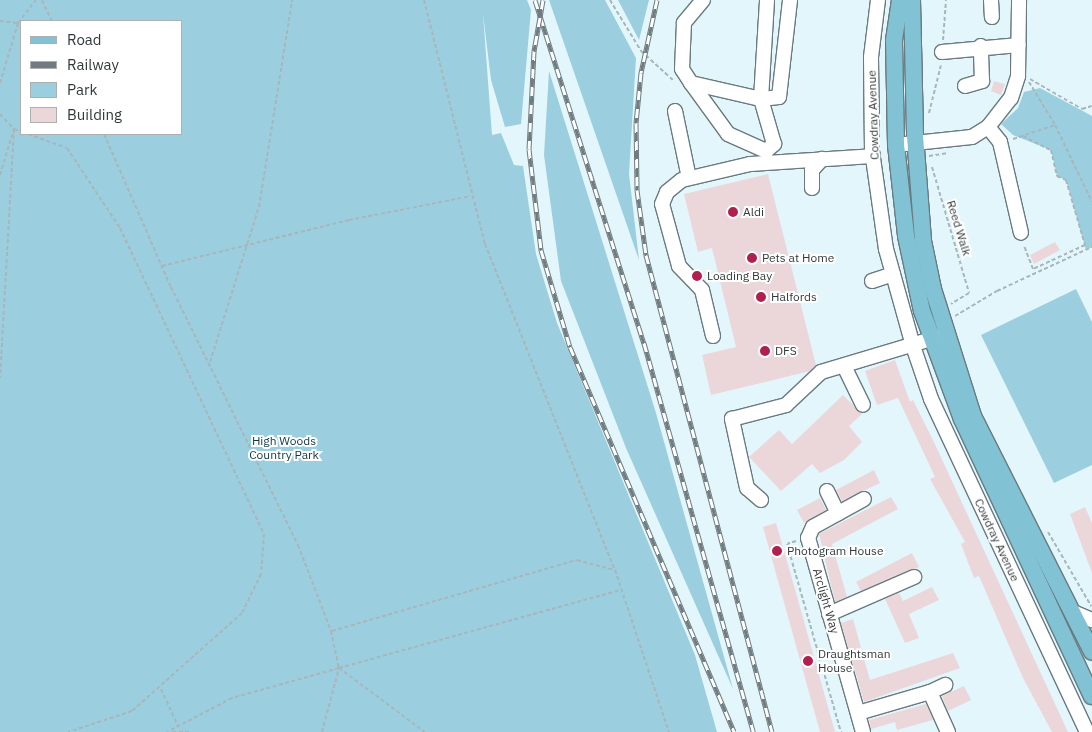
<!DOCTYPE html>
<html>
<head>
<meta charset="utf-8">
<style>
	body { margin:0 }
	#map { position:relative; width:1092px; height:732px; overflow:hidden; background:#e3f6fc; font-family:"IBM Plex Sans",sans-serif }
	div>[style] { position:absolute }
	.green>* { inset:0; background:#9bcfe0 }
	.building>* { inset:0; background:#ebd7da }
	.path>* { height:2px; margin-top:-1px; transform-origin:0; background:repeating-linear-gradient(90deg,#a7b6bb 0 4px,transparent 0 6.5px) }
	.roads { filter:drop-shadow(1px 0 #697a80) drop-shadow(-1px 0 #697a80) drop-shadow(0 1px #697a80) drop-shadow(0 -1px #697a80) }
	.minor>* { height:14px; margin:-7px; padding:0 7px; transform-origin:7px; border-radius:7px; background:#fff }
	.major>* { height:16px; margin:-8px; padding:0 8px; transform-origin:8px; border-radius:8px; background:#81c2d4 }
	.rail>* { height:5px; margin-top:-2.5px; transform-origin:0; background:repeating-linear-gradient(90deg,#fff 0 9px,#707c7f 0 18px); box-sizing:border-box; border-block:1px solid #707c7f }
	.dots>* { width:14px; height:14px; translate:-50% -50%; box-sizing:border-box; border:2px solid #fff; border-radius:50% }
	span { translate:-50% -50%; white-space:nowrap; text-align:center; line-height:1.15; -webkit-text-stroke:4px #fff; paint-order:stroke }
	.street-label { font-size:12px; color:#31393b }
	.poi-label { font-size:12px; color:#31393b }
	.left { translate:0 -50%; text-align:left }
	.park-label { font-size:12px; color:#0d3844 }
	.legend { position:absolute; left:20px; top:20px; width:162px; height:115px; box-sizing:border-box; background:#fff; border:1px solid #adb0b1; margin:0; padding:6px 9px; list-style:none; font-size:15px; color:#31393b }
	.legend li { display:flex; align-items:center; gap:10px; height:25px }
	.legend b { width:25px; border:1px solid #adb0b1 }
</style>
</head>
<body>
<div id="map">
	<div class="green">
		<i style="clip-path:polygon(evenodd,0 0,527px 0,531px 10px,521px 124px,505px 127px,491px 80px,483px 14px,492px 135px,501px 133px,514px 165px,523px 166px,536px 254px,557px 323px,695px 655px,717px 732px,0 732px,0 0,21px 21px,181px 21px,181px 134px,21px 134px,21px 21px)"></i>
		<i style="clip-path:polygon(549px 0,605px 0,636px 58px,629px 174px,639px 260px)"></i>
		<i style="clip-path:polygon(618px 0,649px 0,639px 40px)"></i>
		<i style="clip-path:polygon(549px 71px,656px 413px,733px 689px,626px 448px,561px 281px,544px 155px)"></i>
		<i style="clip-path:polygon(1040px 88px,1092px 116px,1092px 247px,1086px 250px,1066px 180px,1057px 176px,1051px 150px,1013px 135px,1001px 124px,1018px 108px,1024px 92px)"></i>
		<i style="clip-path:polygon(1076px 289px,1092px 322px,1092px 465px,1054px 483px,981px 335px)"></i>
	</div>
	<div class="building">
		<i style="clip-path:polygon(994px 81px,1005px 84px,1001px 95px,991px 91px)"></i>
		<i style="clip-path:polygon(768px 174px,816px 365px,810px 371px,711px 395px,702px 355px,736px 347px,712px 248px,698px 252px,684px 194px)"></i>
		<i style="clip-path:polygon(1055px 242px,1060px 250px,1034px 264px,1030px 255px)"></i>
		<i style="clip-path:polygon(895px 360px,910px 402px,913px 400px,933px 440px,1068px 732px,1052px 732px,1023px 678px,979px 576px,974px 578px,961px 544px,965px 542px,930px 479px,935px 477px,898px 398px,877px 405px,865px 371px)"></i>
		<i style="clip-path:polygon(843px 395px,862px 414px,849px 426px,862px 442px,844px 460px,820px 473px,812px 464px,781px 491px,749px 457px,779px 430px,792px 444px)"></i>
		<i style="clip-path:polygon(874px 470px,880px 483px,842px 501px,836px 490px)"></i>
		<i style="clip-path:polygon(891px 497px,898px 509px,832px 544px,847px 597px,835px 602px,819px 534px)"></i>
		<i style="clip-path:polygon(820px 498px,826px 510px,804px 523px,797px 510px)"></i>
		<i style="clip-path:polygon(1085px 507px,1092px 523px,1092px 573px,1070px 514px)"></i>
		<i style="clip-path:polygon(776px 523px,793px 582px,835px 732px,820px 732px,763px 527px)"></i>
		<i style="clip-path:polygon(912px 553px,919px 567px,861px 591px,856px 582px)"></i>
		<i style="clip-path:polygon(932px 587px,939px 600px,909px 614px,919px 638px,905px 643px,885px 599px,899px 593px,903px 601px)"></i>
		<i style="clip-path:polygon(853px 619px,870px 680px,953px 653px,960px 668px,864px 702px,841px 623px)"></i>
		<i style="clip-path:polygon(964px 686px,971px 700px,948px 711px,942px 696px)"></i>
		<i style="clip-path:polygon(926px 704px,933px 720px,897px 730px,895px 722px,871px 729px,869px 720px)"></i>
	</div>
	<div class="path">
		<i style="left:42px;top:0;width:23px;rotate:65deg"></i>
		<i style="left:424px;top:0;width:252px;rotate:76deg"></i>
		<i style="left:485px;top:244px;width:351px;rotate:68.3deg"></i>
		<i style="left:615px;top:570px;width:171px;rotate:71.6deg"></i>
		<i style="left:610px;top:0;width:60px;rotate:58.7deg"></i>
		<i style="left:641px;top:51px;width:45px;rotate:42.3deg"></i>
		<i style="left:0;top:21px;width:18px;rotate:6deg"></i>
		<i style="left:943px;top:40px;width:40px;rotate:-85.7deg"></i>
		<i style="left:1030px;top:79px;width:60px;rotate:30deg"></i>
		<i style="left:1082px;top:109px;width:10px;rotate:-17deg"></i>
		<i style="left:1029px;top:82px;width:50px;rotate:58.8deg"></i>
		<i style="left:1055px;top:125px;width:85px;rotate:64.3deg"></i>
		<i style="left:0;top:83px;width:63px;rotate:-73.3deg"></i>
		<i style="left:18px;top:23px;width:29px;rotate:-52deg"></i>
		<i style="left:929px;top:113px;width:49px;rotate:-76deg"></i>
		<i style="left:0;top:114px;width:21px;rotate:47deg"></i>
		<i style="left:14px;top:129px;width:249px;rotate:93.2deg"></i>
		<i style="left:28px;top:134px;width:41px;rotate:19.7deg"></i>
		<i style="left:67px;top:148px;width:96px;rotate:56.5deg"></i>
		<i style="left:120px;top:228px;width:338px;rotate:64.8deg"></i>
		<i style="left:264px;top:534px;width:40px;rotate:94.3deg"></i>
		<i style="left:261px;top:574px;width:43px;rotate:116deg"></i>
		<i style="left:242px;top:613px;width:147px;rotate:138.3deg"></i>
		<i style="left:132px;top:711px;width:67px;rotate:161.8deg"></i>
		<i style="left:104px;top:134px;width:167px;rotate:66.4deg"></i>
		<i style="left:171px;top:287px;width:288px;rotate:63.8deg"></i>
		<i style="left:298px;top:545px;width:92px;rotate:69deg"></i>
		<i style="left:331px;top:631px;width:38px;rotate:78deg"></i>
		<i style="left:339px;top:668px;width:111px;rotate:164.3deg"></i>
		<i style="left:232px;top:698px;width:73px;rotate:152.4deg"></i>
		<i style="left:1023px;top:136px;width:31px;rotate:27deg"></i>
		<i style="left:1051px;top:150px;width:27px;rotate:77deg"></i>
		<i style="left:1057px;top:176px;width:10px;rotate:24deg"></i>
		<i style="left:1066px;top:180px;width:68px;rotate:73.7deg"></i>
		<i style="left:1085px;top:245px;width:57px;rotate:155.2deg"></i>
		<i style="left:1033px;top:269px;width:25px;rotate:-111deg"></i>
		<i style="left:1013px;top:139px;width:44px;rotate:-18.4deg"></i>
		<i style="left:929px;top:156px;width:18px;rotate:-9deg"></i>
		<i style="left:932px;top:167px;width:131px;rotate:73.6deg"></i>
		<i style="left:969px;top:293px;width:21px;rotate:149deg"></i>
		<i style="left:0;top:175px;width:48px;rotate:-73.1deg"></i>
		<i style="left:14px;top:129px;width:8px;rotate:23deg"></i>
		<i style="left:162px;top:266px;width:193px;rotate:-13.8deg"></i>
		<i style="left:349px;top:220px;width:124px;rotate:-11.1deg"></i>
		<i style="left:955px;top:316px;width:49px;rotate:-30.8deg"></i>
		<i style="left:997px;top:291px;width:105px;rotate:-24.9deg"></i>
		<i style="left:210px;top:362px;width:163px;rotate:-72.5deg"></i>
		<i style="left:259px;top:207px;width:210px;rotate:-80.9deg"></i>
		<i style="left:1048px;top:532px;width:86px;rotate:59.8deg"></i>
		<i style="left:796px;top:541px;width:9px;rotate:162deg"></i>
		<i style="left:787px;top:544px;width:196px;rotate:74deg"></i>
		<i style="left:332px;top:631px;width:255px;rotate:-16.2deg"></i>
		<i style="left:577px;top:560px;width:39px;rotate:15deg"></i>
		<i style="left:339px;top:668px;width:293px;rotate:-15.5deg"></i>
		<i style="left:339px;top:668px;width:107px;rotate:36.7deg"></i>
		<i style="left:161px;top:689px;width:41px;rotate:65.3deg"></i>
		<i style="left:172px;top:732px;width:20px"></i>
		<i style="left:322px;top:732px;width:66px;rotate:-75.1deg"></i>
	</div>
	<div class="roads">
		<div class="minor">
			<i style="left:703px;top:0;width:30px;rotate:130deg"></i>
			<i style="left:684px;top:23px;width:46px;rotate:92.5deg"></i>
			<i style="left:682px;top:69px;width:17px;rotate:57deg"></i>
			<i style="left:691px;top:83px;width:72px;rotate:12.9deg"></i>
			<i style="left:761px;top:99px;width:18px;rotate:-6deg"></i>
			<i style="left:779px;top:97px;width:98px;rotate:-83.5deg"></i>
			<i style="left:878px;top:0;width:57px;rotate:97deg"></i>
			<i style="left:871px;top:57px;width:94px;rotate:89.4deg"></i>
			<i style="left:872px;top:151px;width:99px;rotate:81.9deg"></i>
			<i style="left:886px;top:249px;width:101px;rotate:74.4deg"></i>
			<i style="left:913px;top:346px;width:56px;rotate:71.2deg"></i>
			<i style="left:931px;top:399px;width:368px;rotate:64.9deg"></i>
			<i style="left:991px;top:0;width:17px;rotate:87deg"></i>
			<i style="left:942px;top:52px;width:77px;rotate:-5.2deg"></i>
			<i style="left:691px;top:83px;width:63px;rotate:54deg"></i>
			<i style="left:728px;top:134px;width:42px;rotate:24.1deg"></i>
			<i style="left:766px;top:151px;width:11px;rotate:-41deg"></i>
			<i style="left:774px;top:144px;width:47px;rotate:-106.1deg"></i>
			<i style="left:761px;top:99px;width:99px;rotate:-86.5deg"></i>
			<i style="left:965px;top:86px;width:18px;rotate:-16deg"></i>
			<i style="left:982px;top:81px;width:35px;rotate:-92deg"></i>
			<i style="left:675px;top:111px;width:68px;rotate:78.2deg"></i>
			<i style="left:988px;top:127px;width:19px;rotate:51deg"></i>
			<i style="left:1000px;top:142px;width:93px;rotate:77deg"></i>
			<i style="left:896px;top:145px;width:76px;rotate:-6deg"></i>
			<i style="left:972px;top:137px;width:19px;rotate:-32deg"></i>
			<i style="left:988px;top:127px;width:37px;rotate:-52deg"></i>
			<i style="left:1011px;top:98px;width:23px;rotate:-72deg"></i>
			<i style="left:1018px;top:76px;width:76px;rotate:-89.2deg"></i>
			<i style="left:812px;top:188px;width:18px;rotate:-90deg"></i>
			<i style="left:812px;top:170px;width:15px;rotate:-48deg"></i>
			<i style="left:872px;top:281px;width:22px;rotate:-18deg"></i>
			<i style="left:713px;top:336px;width:47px;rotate:-103.4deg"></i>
			<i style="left:702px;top:290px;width:33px;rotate:-134deg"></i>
			<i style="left:679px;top:266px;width:64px;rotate:-105.3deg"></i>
			<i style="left:662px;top:204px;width:13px;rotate:-67deg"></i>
			<i style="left:667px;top:192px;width:19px;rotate:-39deg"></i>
			<i style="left:682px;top:180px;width:70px;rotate:-13.2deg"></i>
			<i style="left:750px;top:164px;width:123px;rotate:-3.7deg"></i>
			<i style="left:844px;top:366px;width:43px;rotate:64deg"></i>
			<i style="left:827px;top:491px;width:25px;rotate:64deg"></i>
			<i style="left:761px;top:500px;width:18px;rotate:-139deg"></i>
			<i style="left:747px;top:488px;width:71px;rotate:-102.3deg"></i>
			<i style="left:732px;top:419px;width:56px;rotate:-14.5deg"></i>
			<i style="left:786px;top:405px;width:48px;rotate:-43.3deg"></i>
			<i style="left:821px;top:372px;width:125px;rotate:-16.7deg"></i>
			<i style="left:1073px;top:612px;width:21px;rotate:23deg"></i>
			<i style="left:829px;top:614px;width:93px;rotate:-23.5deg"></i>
			<i style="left:930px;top:692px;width:17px;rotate:-25deg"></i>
			<i style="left:858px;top:713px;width:75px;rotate:-16.3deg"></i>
			<i style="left:930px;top:692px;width:44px;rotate:65.8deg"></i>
			<i style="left:863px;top:732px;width:202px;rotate:-105.8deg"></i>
			<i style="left:808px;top:538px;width:12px;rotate:-66deg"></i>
			<i style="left:813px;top:527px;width:58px;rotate:-28.8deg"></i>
		</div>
		<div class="major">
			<i style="left:900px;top:0;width:40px;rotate:98.5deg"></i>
			<i style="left:894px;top:40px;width:105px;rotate:88.9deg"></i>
			<i style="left:896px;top:145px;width:92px;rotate:83.7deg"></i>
			<i style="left:906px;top:236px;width:77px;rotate:78deg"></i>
			<i style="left:922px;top:311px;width:115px;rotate:69.7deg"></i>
			<i style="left:962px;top:419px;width:306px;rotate:64.9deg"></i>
			<i style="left:912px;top:0;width:136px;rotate:88.7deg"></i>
			<i style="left:915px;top:136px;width:105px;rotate:85.6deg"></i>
			<i style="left:923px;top:241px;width:49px;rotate:78.2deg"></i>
			<i style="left:933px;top:289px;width:133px;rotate:72.5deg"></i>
			<i style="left:973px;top:416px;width:264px;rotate:63.2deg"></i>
		</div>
	</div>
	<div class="rail">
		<i style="left:535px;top:0;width:360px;rotate:72.4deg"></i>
		<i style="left:644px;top:343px;width:404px;rotate:74.3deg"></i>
		<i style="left:543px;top:0;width:52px;rotate:100deg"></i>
		<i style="left:534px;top:51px;width:98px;rotate:92.9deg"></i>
		<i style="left:529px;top:149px;width:102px;rotate:83.2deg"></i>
		<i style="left:541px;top:250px;width:101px;rotate:73.4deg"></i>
		<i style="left:570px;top:347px;width:418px;rotate:66.9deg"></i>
		<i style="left:657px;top:0;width:75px;rotate:102.4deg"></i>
		<i style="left:641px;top:73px;width:50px;rotate:95.7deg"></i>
		<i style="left:636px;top:123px;width:67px;rotate:89.1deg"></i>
		<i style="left:637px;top:190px;width:66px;rotate:82.1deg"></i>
		<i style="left:646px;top:255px;width:493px;rotate:75.2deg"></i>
	</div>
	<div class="dots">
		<i style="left:733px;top:212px;background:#b01f4d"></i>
		<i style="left:752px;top:258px;background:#b01f4d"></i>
		<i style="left:697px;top:276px;background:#b01f4d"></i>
		<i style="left:761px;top:297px;background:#b01f4d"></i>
		<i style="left:765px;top:351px;background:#b01f4d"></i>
		<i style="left:777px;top:551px;background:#b01f4d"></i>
		<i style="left:808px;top:661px;background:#b01f4d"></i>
	</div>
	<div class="street-label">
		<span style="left:873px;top:115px;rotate:-92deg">Cowdray Avenue</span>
		<span style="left:959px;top:228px;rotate:73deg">Reed Walk</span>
		<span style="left:997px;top:540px;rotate:65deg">Cowdray Avenue</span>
		<span style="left:826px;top:601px;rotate:74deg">Arclight Way</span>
	</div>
	<div class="poi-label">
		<span class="left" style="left:743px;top:212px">Aldi</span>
		<span class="left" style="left:762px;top:258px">Pets at Home</span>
		<span class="left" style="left:707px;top:276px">Loading Bay</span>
		<span class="left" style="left:771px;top:297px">Halfords</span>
		<span class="left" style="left:775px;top:351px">DFS</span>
		<span class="left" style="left:787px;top:551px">Photogram House</span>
		<span class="left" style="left:818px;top:661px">Draughtsman<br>House</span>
	</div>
	<div class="park-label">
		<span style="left:284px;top:448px">High Woods<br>Country Park</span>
	</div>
	<ul class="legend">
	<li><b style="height:6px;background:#81c2d4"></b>Road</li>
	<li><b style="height:6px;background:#707c7f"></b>Railway</li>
	<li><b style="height:14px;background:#9bcfe0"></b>Park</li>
	<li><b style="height:14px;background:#ebd7da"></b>Building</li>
	</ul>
</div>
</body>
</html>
